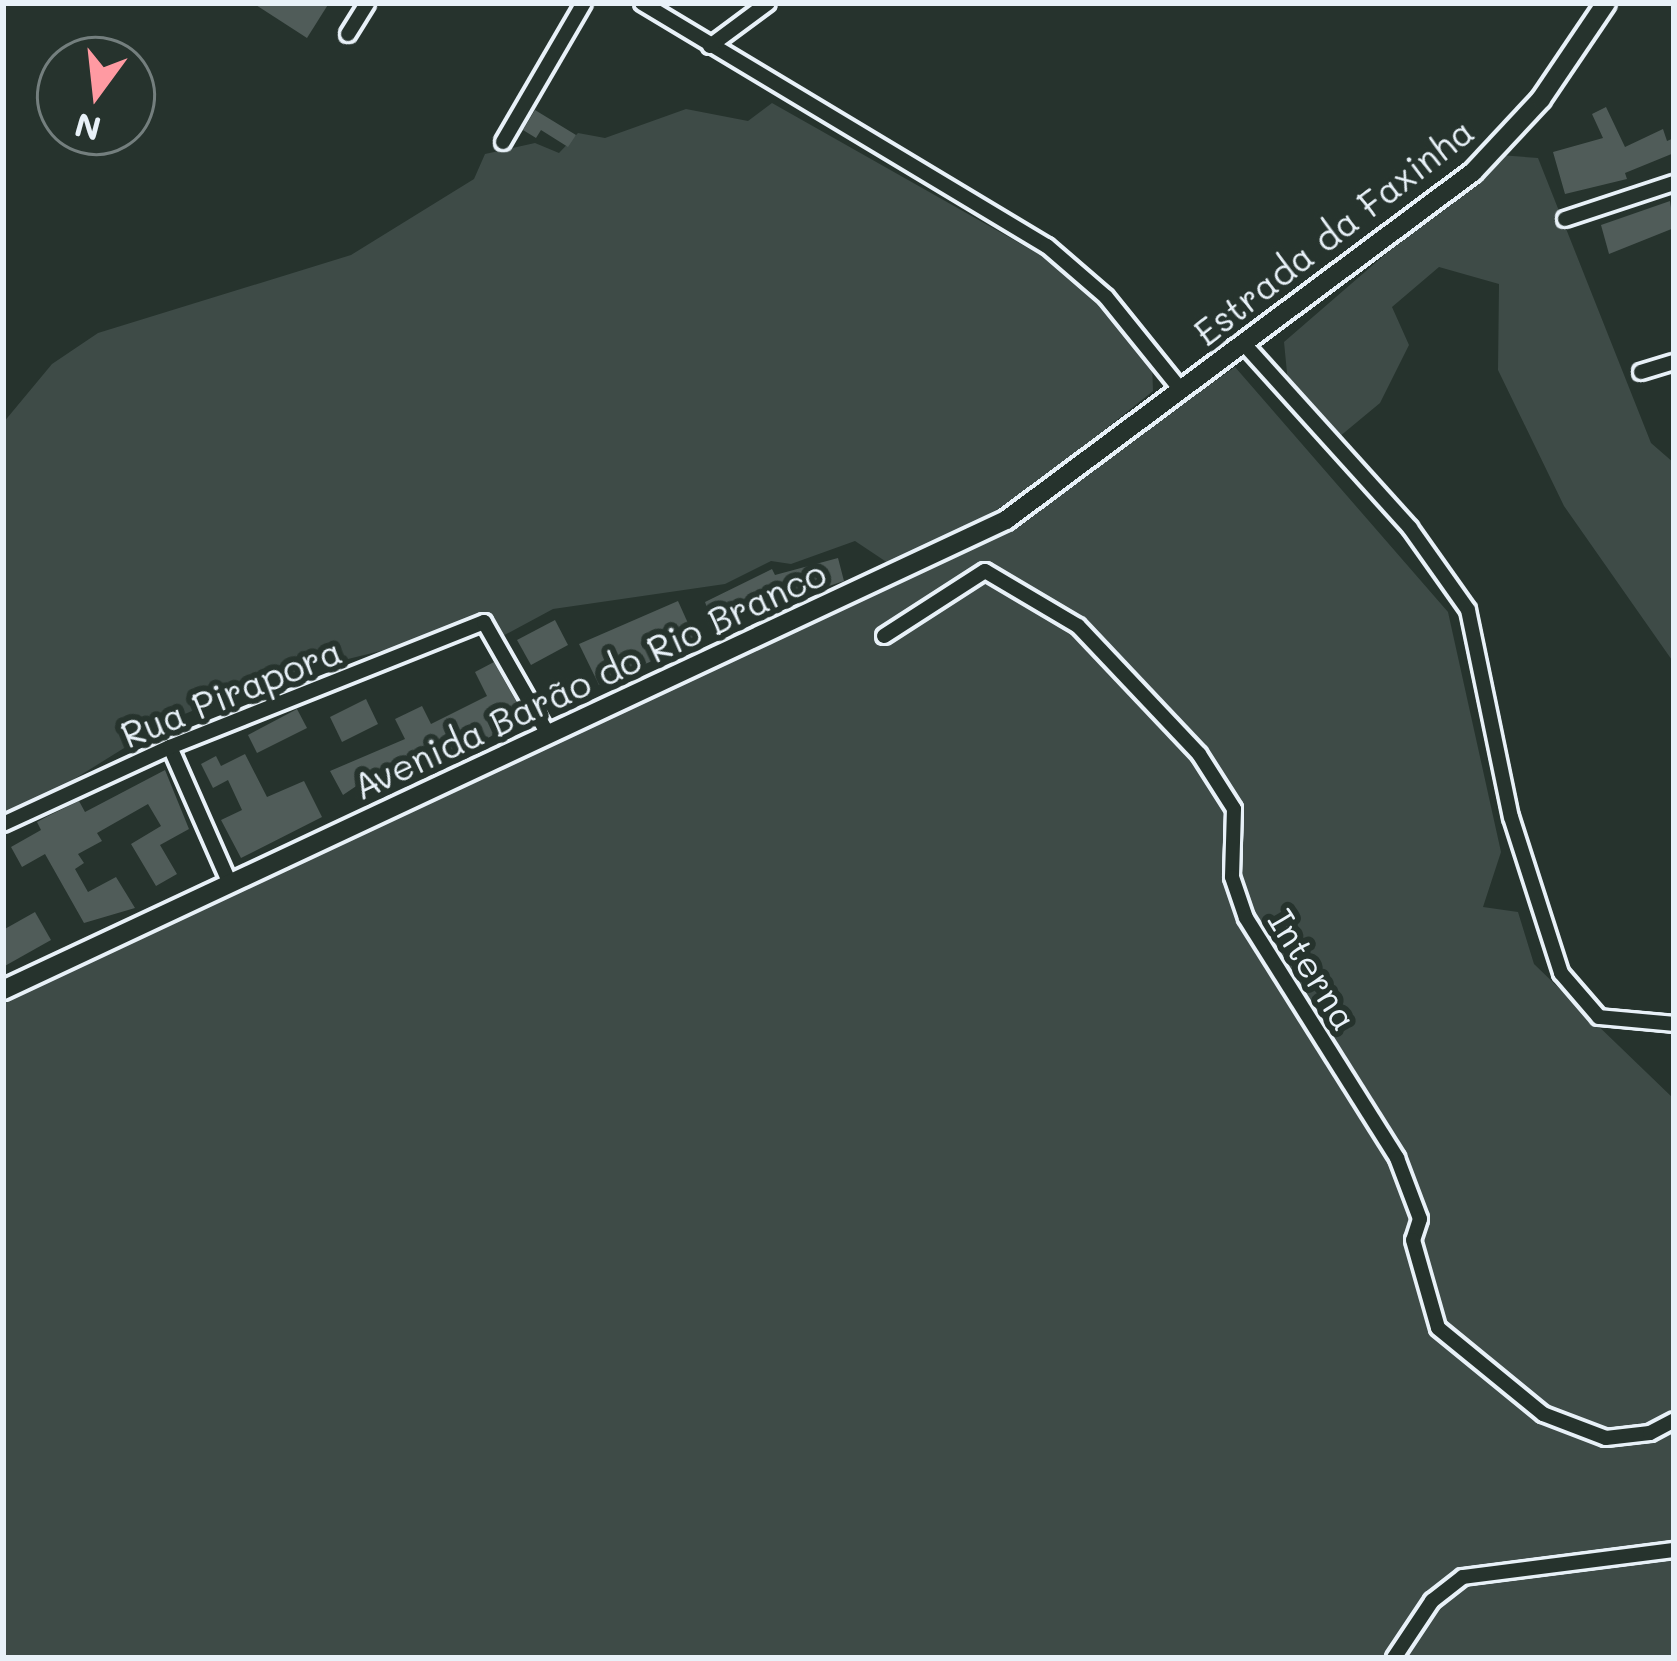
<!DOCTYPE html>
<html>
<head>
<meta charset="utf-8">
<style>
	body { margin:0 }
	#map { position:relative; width:1677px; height:1661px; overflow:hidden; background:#26332d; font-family:Mali,sans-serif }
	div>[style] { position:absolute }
	.green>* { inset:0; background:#3e4b47 }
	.building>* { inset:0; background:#505c59 }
	.roads { filter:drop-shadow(3px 0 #e8f1f8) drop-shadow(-3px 0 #e8f1f8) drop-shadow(0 3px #e8f1f8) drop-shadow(0 -3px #e8f1f8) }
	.street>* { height:14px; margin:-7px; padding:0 7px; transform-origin:7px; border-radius:7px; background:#26332d }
	.secondary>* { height:18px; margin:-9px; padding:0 9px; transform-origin:9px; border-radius:9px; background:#26332d }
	span { translate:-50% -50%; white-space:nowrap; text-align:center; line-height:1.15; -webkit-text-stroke:12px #26332d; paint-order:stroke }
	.street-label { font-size:36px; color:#e8f1f8 }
	.frame { position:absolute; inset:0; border:6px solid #e8f1f8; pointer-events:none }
	.north { position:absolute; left:36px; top:36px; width:120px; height:120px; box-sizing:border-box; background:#26332d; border:3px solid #747f7e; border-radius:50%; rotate:195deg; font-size:33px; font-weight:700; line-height:48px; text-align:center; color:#e8f1f8 }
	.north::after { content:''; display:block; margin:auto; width:42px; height:54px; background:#ff9aa2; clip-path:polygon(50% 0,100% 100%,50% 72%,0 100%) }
</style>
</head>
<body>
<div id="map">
	<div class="green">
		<i style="clip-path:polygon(772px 103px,1067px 270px,1124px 322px,1152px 362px,1153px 391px,1025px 494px,919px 552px,888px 563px,855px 541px,791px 564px,771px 561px,725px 584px,553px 609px,499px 638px,484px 613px,425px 640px,267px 679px,166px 722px,55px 791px,22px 826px,3px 826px,3px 423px,52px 364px,98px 333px,351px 255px,474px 179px,485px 154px,535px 143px,559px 153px,578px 133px,605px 138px,686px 109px,748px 121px)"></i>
		<i style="clip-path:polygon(1500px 155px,1538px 158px,1651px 443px,1674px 463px,1674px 663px,1564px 506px,1498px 370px,1499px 284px,1439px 267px,1392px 307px,1409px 345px,1380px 403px,1339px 437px,1288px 383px,1284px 342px)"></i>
		<i style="clip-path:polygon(1235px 367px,1448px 612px,1501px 852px,1483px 907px,1518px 912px,1534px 964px,1674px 1099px,1674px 1658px,3px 1658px,3px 994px,1006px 525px)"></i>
	</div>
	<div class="building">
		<i style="clip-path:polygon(253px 3px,329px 3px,307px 38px)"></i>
		<i style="clip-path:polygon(1606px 107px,1625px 147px,1663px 129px,1667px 141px,1674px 138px,1674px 153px,1625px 173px,1627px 179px,1565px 194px,1553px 152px,1603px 138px,1592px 114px)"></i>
		<i style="clip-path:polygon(535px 110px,576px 135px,568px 147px,541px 130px,536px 138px,523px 130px)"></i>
		<i style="clip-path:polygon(1670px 201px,1674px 228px,1609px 254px,1601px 225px)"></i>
		<i style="clip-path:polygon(838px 558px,844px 581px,802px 595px,800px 588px,715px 630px,705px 602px,772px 569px,775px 575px)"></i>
		<i style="clip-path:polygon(678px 601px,696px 641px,599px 685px,579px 644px)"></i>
		<i style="clip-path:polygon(555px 620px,568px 645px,531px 665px,517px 640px)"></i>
		<i style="clip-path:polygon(494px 662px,525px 717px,423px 775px,419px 768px,397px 779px,389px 764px,343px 795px,330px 771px,405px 739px,395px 719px,422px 706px,431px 724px,487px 696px,475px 672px)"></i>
		<i style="clip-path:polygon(366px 699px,378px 724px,342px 742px,330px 717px)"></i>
		<i style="clip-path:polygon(297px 709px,307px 728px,257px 753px,248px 735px)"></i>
		<i style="clip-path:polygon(245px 754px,267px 797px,304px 781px,322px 817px,241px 858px,221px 820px,242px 810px,228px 780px,213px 788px,201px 764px,216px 756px,221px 766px)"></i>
		<i style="clip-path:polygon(165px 770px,189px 829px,160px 845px,177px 874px,156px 886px,131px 844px,161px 826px,148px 804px,97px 833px,102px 841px,78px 854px,84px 863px,75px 869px,88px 892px,116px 877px,135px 908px,84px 923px,45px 854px,22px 867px,11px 847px,41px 830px,37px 822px,48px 816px,79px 801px,85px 812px)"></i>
		<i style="clip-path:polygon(35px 912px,51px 940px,3px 967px,3px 930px)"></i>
	</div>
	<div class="roads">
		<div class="street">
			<i style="left:642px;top:3px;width:472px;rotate:31deg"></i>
			<i style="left:1047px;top:246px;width:78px;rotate:40.8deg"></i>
			<i style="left:1106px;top:297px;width:119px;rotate:51.1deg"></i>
			<i style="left:348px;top:34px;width:36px;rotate:-58deg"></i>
			<i style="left:710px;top:46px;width:72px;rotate:-36.6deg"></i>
			<i style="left:503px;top:142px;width:161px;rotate:-59.8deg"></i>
			<i style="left:1565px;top:219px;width:115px;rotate:-18.3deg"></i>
			<i style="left:1244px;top:344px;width:248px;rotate:47.9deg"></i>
			<i style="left:1410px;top:528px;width:100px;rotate:54.7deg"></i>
			<i style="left:1468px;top:610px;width:211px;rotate:78.3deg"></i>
			<i style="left:1511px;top:817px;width:164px;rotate:72.2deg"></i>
			<i style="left:1561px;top:973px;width:58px;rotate:49.2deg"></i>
			<i style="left:1599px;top:1017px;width:75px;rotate:5.3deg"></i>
			<i style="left:1641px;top:372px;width:34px;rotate:-17deg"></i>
			<i style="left:884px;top:636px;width:120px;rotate:-32.8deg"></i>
			<i style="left:985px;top:571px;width:108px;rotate:30.6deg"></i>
			<i style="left:1078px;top:626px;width:176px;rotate:46.6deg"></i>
			<i style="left:1199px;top:754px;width:65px;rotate:57.5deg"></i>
			<i style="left:1234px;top:809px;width:68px;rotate:91.7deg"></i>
			<i style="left:1232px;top:877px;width:43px;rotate:71.1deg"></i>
			<i style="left:1246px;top:918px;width:284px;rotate:57.8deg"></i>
			<i style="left:1397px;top:1158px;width:65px;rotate:69.3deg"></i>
			<i style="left:1420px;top:1219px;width:22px;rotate:108deg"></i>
			<i style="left:1413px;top:1240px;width:91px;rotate:74.1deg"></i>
			<i style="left:1438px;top:1328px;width:136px;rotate:39.3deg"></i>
			<i style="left:1543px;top:1414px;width:67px;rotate:20.9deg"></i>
			<i style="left:1606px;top:1438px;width:44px;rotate:-6.5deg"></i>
			<i style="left:1650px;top:1433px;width:27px;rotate:-28deg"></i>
			<i style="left:170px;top:747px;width:144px;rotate:66.3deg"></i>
			<i style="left:3px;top:824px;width:184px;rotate:-24.8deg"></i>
			<i style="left:170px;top:747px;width:338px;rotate:-21.7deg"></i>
			<i style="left:484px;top:622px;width:129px;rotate:60.3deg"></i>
			<i style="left:1394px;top:1658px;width:69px;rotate:-56.3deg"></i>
			<i style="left:1432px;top:1601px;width:39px;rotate:-38deg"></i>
			<i style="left:1463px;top:1577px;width:213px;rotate:-7.3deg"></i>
		</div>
		<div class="secondary">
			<i style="left:3px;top:990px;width:1108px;rotate:-25.11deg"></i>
			<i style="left:1006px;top:520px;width:582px;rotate:-36.69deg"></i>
			<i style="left:1473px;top:172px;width:100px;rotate:-47deg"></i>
			<i style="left:1541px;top:99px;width:116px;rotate:-55.9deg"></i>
		</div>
	</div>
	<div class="street-label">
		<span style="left:1333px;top:231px;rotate:-38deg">Estrada da Faxinha</span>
		<span style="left:589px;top:679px;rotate:-25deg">Avenida Barão do Rio Branco</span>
		<span style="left:231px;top:692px;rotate:-22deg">Rua Pirapora</span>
		<span style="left:1314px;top:969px;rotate:58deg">Interna</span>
	</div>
	<div class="frame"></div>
	<div class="north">N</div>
</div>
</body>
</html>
